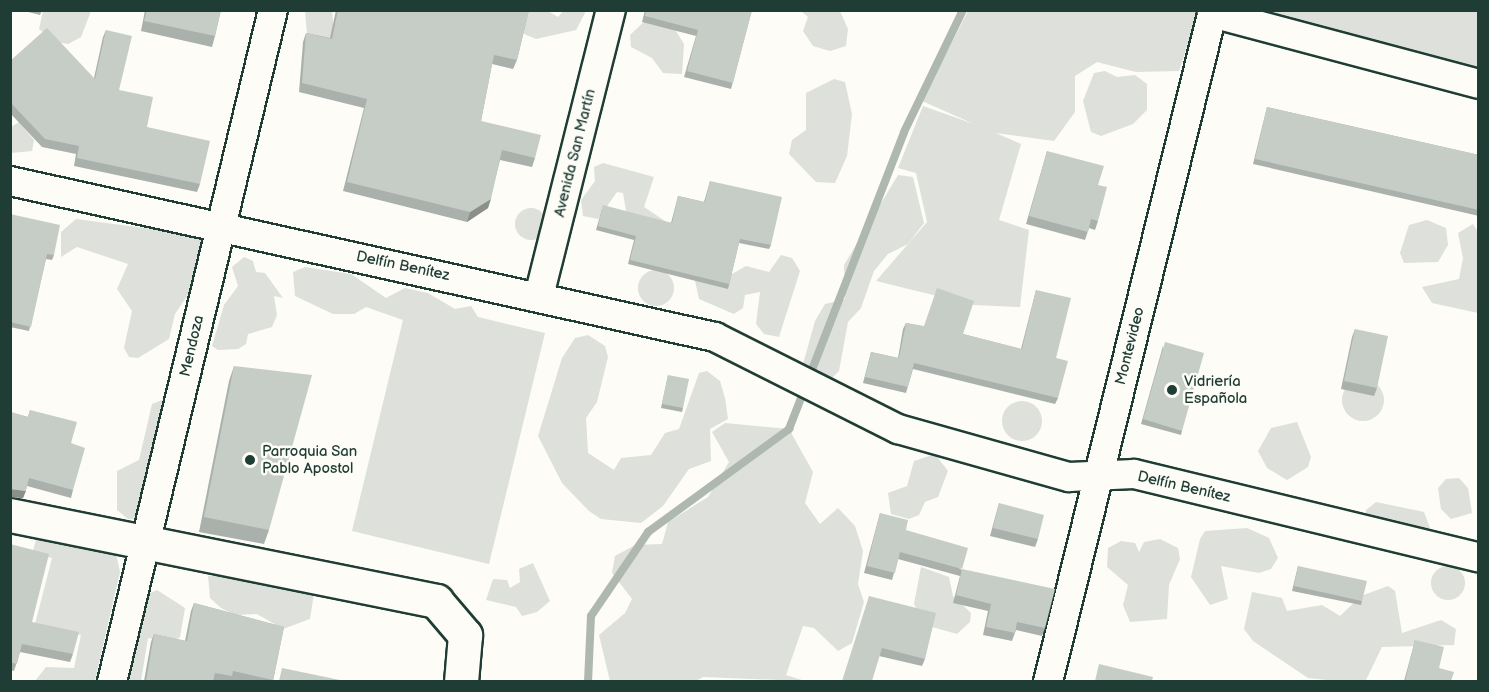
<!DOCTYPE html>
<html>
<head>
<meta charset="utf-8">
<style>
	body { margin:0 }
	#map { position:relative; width:1489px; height:692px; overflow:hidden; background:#fdfcf7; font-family:"Balsamiq Sans",sans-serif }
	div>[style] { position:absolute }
	.green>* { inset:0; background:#dde0db }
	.round { border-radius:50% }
	.stream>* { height:8px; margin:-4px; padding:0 4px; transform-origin:4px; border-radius:4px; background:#aeb8b1 }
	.roads { filter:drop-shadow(2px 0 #1f3d34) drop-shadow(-2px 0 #1f3d34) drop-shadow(0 2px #1f3d34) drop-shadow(0 -2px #1f3d34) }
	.minor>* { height:28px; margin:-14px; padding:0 14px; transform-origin:14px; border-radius:14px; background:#fdfcf7 }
	.tertiary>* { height:33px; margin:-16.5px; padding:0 16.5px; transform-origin:16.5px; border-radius:16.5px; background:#fdfcf7 }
	.wall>* { inset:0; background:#aab0ab }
	.shaded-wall>* { inset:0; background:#8b908b }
	.building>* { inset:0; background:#c6cdc7 }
	.dots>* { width:16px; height:16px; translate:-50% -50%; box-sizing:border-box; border:3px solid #fdfcf7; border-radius:50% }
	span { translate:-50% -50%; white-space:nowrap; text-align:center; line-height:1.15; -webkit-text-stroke:5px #fdfcf7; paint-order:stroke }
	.street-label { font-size:15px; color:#1f3d34 }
	.poi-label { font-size:15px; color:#1f3d34 }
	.left { translate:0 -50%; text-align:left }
	.frame { position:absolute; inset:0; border:12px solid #1f3d34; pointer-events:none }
</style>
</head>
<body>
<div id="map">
	<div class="green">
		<i style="clip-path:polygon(43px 11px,91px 11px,81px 37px,68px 44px,55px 42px,39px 29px)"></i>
		<i style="clip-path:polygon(305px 11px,332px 11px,335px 41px,307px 34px)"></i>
		<i style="clip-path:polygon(521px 11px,548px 11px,558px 17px,563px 11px,586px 11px,576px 30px,536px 39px,524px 34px)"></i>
		<i style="clip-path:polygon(801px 11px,840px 11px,848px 29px,846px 46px,830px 51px,813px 46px,803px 31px,808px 17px)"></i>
		<i style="clip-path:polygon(968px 11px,1199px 11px,1179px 71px,1136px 72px,1097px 62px,1075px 76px,1075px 112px,1054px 141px,996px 133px,1021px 144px,999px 220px,1029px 230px,1020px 307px,974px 305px,876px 281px,927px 222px,916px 173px,898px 168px,923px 106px,974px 124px,922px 101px)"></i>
		<i style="clip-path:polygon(1247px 11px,1478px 11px,1478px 77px)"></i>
		<i style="clip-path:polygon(648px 18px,676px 31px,684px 44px,682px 74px,663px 73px,652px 58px,631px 47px,630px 35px)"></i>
		<i style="clip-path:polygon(1105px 71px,1117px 77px,1135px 75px,1147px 84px,1147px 110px,1133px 124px,1101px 136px,1091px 132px,1083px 101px,1094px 73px)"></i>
		<i style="clip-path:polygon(834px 79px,845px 82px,852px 114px,847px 156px,835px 183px,816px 182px,789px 154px,792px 140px,806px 130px,806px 93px)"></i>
		<i style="clip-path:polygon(19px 122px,34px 140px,32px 151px,11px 153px,11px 127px)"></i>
		<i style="clip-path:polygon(603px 163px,654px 177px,644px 207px,668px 223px,626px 211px,623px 193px,617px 192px,598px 219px,583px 216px,581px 200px,595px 181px,594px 167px)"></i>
		<i style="clip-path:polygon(898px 175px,913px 177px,924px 223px,908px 244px,888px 254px,874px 271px,861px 308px,848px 322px,839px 371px,827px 383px,808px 378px,803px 364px,815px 321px,825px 304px,845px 299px,844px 265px)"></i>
		<i class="round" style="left:515px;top:208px;width:32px;height:32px"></i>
		<i style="clip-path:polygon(76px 219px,198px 235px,204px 246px,199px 278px,175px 314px,169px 339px,138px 358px,129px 357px,124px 348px,132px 311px,117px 289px,128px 264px,77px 247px,61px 257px,61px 232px)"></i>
		<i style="clip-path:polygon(1427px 220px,1446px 228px,1448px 245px,1438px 262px,1404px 263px,1400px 253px,1409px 225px)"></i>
		<i style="clip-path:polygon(1473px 224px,1478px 232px,1478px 313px,1432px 303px,1422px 287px,1459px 279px,1463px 258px,1458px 233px)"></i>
		<i style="clip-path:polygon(781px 255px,792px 258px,800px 271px,779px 337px,764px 334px,756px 324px,760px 292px,745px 295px,743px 308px,734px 314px,699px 299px,694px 276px,732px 274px,746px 266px,769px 272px)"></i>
		<i style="clip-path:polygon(244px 257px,253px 261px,256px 272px,265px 273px,283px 298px,274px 296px,277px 315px,272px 327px,248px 334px,246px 344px,238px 349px,218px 350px,212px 346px,224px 305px,238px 286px,232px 267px)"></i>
		<i style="clip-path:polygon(305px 267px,351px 274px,386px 298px,405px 288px,428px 293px,455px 309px,471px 306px,478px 317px,545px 333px,489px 564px,352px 531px,403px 320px,366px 307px,354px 314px,333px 314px,295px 296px,293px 272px)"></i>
		<i class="round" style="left:638px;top:270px;width:36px;height:36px"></i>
		<i style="clip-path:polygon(588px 335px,605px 346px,608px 357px,597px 402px,586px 418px,588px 453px,614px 470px,621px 458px,651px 455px,665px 433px,679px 429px,699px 373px,707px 371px,720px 381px,725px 398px,728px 419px,710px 429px,711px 461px,689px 469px,663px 506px,641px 523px,601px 519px,589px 511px,562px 483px,538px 436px,562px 358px,575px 338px)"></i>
		<i class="round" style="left:1342px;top:379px;width:42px;height:42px"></i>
		<i style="clip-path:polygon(172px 396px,145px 518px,128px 519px,117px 510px,117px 471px,139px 460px,152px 404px)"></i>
		<i class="round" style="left:1002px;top:401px;width:40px;height:40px"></i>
		<i style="clip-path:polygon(1297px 422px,1311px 457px,1308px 467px,1287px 480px,1267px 468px,1258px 451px,1271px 428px)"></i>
		<i style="clip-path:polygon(725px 423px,789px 429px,813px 472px,805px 503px,820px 524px,838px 508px,855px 526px,863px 551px,858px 584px,864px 602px,852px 643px,838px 651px,814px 628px,803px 626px,786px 675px,805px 681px,703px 677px,696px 681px,610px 681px,599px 635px,625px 613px,632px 599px,612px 573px,615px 556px,635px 545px,662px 544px,668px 522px,708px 497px,729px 462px,712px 432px)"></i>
		<i style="clip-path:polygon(935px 454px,948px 471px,938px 497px,925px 502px,919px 515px,909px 519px,891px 514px,888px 493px,907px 486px,914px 461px)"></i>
		<i style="clip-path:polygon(1459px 478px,1468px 488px,1472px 513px,1451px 519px,1441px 509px,1438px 488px,1446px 479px)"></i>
		<i style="clip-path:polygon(1376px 502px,1424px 512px,1430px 528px,1425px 532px,1366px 522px,1366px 510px)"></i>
		<i style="clip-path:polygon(64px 525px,114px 544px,120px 572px,95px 681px,35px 681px,46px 667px,74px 668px,81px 635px,34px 628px,52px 558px,32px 554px,36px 540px)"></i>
		<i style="clip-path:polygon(1247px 528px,1269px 538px,1278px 558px,1271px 569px,1259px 573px,1221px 566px,1228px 599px,1210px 605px,1191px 577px,1200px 539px,1205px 531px)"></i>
		<i style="clip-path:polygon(1160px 539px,1178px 548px,1180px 559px,1169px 585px,1167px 619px,1130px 622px,1123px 605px,1128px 585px,1107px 567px,1108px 548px,1121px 541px,1135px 543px,1139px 552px,1144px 542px)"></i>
		<i style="clip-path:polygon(533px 563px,550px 601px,537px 612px,522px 616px,516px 607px,486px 600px,493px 579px,507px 580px,510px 588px,520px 582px,519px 569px)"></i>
		<i style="clip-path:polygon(234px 565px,314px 593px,310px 619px,283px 629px,257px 614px,235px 615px,221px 608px,210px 598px,208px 576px,227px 576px)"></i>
		<i class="round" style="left:1431px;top:566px;width:34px;height:34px"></i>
		<i style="clip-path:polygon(921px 567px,949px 577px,953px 596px,971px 613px,970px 622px,957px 634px,925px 625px,914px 604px)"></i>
		<i style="clip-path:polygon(1388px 586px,1395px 591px,1402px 633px,1441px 620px,1456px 629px,1454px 645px,1382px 647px,1365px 682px,1336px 681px,1308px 678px,1253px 641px,1244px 629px,1252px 592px,1282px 598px,1287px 611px,1322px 605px,1340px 616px,1361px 596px)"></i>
		<i style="clip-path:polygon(157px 590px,185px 608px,180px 637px,173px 642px,148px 638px,141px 681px,125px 682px,132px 669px,131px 635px,143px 596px)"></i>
	</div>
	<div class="stream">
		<i style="left:588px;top:682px;width:66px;rotate:-87.4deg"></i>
		<i style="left:591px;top:616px;width:102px;rotate:-55.8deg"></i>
		<i style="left:648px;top:532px;width:175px;rotate:-36.1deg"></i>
		<i style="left:789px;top:429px;width:318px;rotate:-68.8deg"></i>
		<i style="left:904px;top:132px;width:136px;rotate:-64.2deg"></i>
	</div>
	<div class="roads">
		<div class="minor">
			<i style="left:1212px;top:13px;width:275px;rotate:14.9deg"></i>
			<i style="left:10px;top:181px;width:722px;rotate:12.48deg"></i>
			<i style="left:715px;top:337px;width:205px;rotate:26.7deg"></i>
			<i style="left:898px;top:429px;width:178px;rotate:15.7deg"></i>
			<i style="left:1069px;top:477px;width:65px;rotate:-2.6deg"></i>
			<i style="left:1134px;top:474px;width:354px;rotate:13.6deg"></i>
			<i style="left:539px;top:296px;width:295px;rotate:-75.9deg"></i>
			<i style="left:112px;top:682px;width:691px;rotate:-76.53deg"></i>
			<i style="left:1048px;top:682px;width:692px;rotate:-76.2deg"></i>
		</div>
		<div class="tertiary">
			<i style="left:10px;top:515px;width:435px;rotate:11.4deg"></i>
			<i style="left:436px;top:601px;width:45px;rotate:49.5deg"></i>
			<i style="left:465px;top:635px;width:47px;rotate:94.9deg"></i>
		</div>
	</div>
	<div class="wall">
		<i style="clip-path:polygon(20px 10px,42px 10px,40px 15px)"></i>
		<i style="clip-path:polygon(145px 10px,221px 10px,215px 36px,212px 47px,141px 31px)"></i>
		<i style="clip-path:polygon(336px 10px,529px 10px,517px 60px,513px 69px,492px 64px,481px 121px,535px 158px,532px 167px,500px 160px,488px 208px,467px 222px,343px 191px,364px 108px,299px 92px,303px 42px,306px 33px,330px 38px)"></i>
		<i style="clip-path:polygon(645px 10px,752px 10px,731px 89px,684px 77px,696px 36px,642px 22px)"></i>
		<i style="clip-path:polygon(106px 30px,119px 90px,147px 127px,200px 184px,197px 192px,74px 166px,76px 154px,42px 147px,10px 113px,10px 61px,94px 78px,103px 37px)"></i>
		<i style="clip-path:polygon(1267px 107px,1479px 155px,1479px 216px,1253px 164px)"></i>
		<i style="clip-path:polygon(1047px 151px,1098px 185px,1098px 221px,1095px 230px,1089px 228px,1085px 240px,1026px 224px)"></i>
		<i style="clip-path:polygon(710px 181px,771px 245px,769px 249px,739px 243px,728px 289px,628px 264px,634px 240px,596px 230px,602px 209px,671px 223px,678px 196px,704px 202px)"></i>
		<i style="clip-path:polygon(10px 214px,54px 255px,52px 260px,46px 259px,29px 331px,10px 327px)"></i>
		<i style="clip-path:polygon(1036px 290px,1056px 358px,1058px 398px,1055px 404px,913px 369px,906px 393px,863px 383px,871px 352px,898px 358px,903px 329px,906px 323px,963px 334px,1021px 349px)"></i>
		<i style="clip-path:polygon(1355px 329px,1377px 388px,1374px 396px,1341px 389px,1352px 337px)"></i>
		<i style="clip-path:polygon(1163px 346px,1182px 431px,1181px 435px,1141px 424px)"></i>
		<i style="clip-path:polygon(234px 366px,269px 530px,264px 544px,199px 532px,229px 381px)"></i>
		<i style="clip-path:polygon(668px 375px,683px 408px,682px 412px,661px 408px)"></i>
		<i style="clip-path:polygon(30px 410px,71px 443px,73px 490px,71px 498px,27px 486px,23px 498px,10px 497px,10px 412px,28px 417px)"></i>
		<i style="clip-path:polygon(999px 503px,1038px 539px,1035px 547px,990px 536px)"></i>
		<i style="clip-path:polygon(880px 513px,1045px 628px,1042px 636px,1016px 630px,1012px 641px,983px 635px,988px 611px,953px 603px,960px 576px,898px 559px,892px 580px,864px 573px)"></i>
		<i style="clip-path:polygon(10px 544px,32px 622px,73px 654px,70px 662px,20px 652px,14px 671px,10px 670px)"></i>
		<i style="clip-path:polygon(1298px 566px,1362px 601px,1361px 605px,1292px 591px)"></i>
		<i style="clip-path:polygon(869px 596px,925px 659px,922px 666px,879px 656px)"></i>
		<i style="clip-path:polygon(194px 603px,284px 627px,273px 681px,239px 681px,231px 680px,230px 681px,144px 681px,151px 642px,154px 634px,185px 641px,191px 611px)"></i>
		<i style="clip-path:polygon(1415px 640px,1439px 668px,1451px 681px,1404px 681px,1413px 648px)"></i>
	</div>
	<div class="shaded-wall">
		<i style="clip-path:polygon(491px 199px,488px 208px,467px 222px,470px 212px)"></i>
		<i style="clip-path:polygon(10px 489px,26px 491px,23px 498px,10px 497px)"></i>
	</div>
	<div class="building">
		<i style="clip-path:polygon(147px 10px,221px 10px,215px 36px,144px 21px)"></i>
		<i style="clip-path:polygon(338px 10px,529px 10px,517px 60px,494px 55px,481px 121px,541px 135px,535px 158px,502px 150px,491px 199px,470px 212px,347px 182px,367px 99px,302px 83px,306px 33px,332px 39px)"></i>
		<i style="clip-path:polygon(646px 10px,752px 10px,733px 83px,687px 71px,698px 30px,645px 16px)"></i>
		<i style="clip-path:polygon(47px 28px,95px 79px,106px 30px,132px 36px,119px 90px,153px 97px,147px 127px,210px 141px,200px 184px,77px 158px,79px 146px,45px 139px,10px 102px,10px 61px)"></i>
		<i style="clip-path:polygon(1267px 107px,1479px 155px,1479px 210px,1255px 159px)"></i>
		<i style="clip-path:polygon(1047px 151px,1104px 166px,1098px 185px,1107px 187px,1098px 221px,1091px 219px,1088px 232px,1029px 216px)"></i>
		<i style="clip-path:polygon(710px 181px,782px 197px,771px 245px,740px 239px,729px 284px,630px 260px,636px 236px,598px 226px,603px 205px,672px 223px,678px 196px,705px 202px)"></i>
		<i style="clip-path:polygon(10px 214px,60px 225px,54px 255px,47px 254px,31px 327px,10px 322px)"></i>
		<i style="clip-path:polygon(937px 288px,974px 301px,963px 334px,1022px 349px,1036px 290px,1071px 298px,1056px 358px,1068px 361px,1058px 398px,914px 363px,908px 387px,865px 377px,871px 352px,899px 358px,906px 323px,924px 326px)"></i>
		<i style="clip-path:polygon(1355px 329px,1388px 336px,1377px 388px,1344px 381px)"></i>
		<i style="clip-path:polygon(1165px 342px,1204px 353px,1182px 431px,1143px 419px)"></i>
		<i style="clip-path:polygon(234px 366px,312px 375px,269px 530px,204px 517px)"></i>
		<i style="clip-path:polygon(668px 375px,689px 379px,683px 408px,662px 404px)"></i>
		<i style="clip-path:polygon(30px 410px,77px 422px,71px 443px,85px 448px,73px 490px,29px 478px,26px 491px,10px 489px,10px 412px,28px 417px)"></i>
		<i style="clip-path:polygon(999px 503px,1044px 515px,1038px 539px,993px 528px)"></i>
		<i style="clip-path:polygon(880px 513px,908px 520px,906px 530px,968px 548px,962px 569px,900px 552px,895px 573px,867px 566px)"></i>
		<i style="clip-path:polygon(10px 544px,49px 554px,32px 622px,79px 632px,73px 654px,22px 644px,17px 664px,10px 662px)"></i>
		<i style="clip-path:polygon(1298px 566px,1367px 581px,1362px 601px,1294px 586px)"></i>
		<i style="clip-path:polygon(962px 569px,1055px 589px,1045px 628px,1017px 622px,1015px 633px,986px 627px,991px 604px,956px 595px)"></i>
		<i style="clip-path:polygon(869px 596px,936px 613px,925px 659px,882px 648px,872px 681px,842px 681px)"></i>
		<i style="clip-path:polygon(194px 603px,284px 627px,273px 680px,233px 671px,232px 676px,215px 673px,213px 681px,146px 681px,154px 634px,187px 641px)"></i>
		<i style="clip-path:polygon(1415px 640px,1444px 647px,1439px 668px,1454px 672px,1451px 681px,1405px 681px)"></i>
		<i style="clip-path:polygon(1099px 664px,1153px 677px,1152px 681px,1095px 681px)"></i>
		<i style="clip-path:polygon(282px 668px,340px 680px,339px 681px,279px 681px)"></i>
	</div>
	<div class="dots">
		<i style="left:1172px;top:390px;background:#1f3d34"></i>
		<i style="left:250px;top:460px;background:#1f3d34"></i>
	</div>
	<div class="street-label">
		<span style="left:575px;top:153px;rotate:-76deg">Avenida San Martín</span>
		<span style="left:403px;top:266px;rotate:12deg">Delfín Benítez</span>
		<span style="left:192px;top:346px;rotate:-77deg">Mendoza</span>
		<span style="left:1130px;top:346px;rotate:-76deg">Montevideo</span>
		<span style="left:1184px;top:487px;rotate:13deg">Delfín Benítez</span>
	</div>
	<div class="poi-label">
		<span class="left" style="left:1184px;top:390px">Vidriería<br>Española</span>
		<span class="left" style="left:262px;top:460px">Parroquia San<br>Pablo Apostol</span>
	</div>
	<div class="frame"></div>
</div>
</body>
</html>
